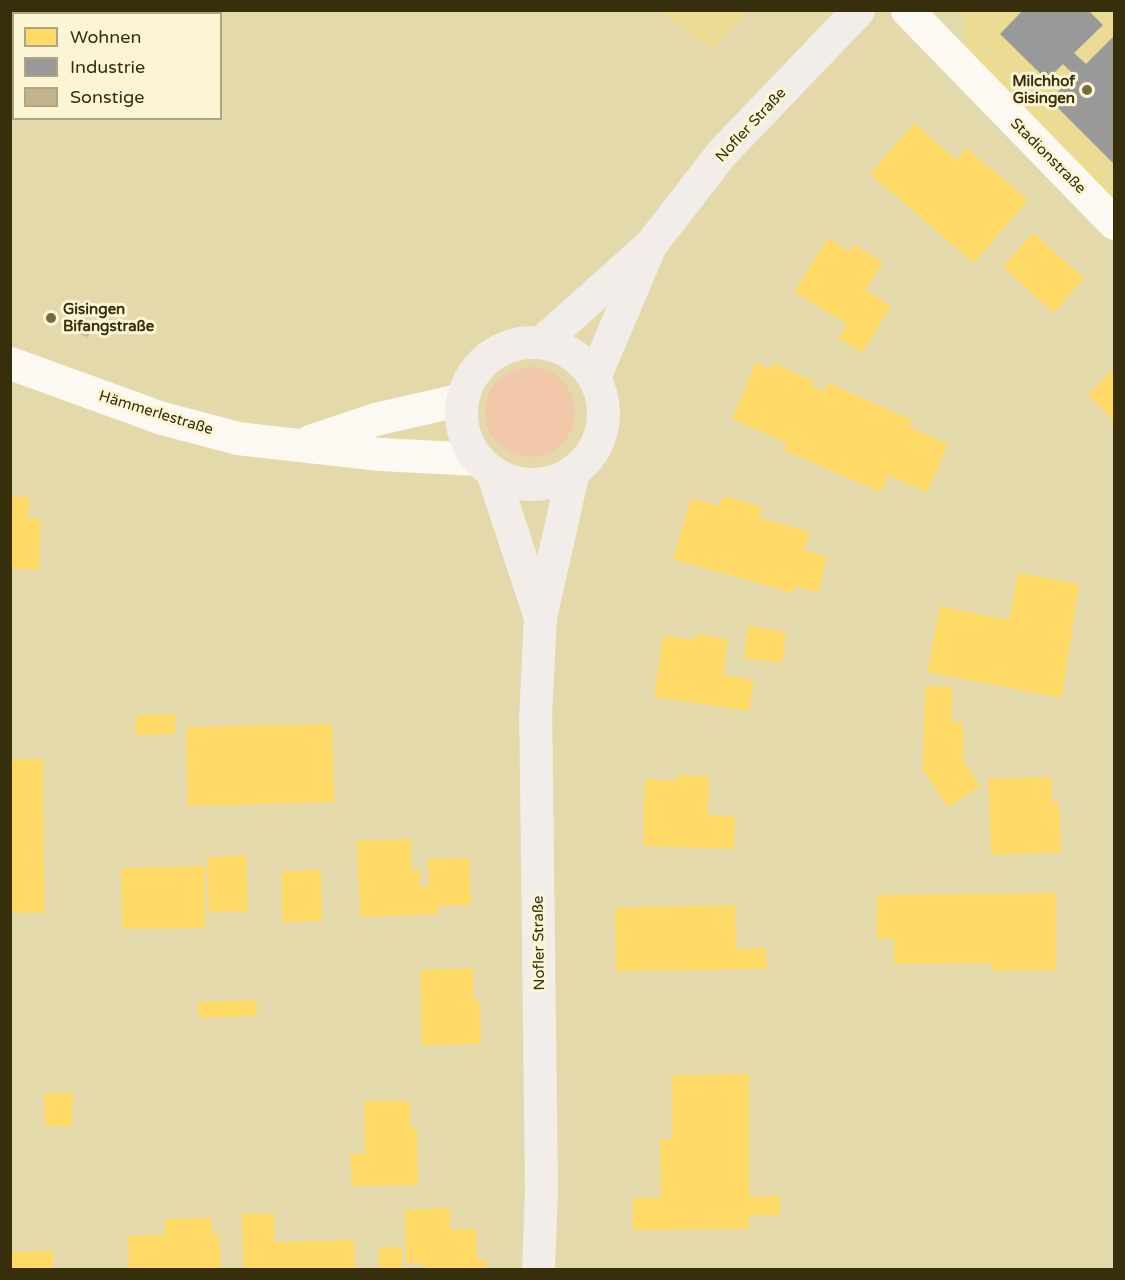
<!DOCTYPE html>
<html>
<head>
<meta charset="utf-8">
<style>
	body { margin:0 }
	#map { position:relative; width:1125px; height:1280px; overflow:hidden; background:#e4d9ab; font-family:"Varela Round",sans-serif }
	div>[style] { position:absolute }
	.built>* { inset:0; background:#ecdb93 }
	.green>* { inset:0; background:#f1c8a9 }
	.round { border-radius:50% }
	.homes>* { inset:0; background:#ffd966 }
	.industry>* { inset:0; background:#999 }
	.building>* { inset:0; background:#c4b48e }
	.minor>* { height:33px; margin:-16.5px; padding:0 16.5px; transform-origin:16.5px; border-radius:16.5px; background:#fbf9f2 }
	.tertiary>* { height:33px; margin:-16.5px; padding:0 16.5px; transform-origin:16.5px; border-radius:16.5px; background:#fbf9f2 }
	.secondary>* { height:33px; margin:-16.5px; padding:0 16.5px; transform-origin:16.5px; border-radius:16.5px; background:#f2ede8 }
	.secondary>.ring { margin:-16.5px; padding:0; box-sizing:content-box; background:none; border:33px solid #f2ede8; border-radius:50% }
	.dots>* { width:16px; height:16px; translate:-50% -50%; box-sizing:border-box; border:3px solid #fcf5d5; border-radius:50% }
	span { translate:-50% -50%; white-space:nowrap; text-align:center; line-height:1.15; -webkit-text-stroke:6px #fcf5d5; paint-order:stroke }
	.poi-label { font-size:15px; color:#372e0b; font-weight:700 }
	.right { translate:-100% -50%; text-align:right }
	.left { translate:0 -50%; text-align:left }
	.street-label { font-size:15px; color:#372e0b }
	.frame { position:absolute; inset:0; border:12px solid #372e0b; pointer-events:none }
	.legend { position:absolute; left:12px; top:12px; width:210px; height:108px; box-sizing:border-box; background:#fcf5d5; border:2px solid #ada584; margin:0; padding:8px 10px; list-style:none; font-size:18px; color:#372e0b }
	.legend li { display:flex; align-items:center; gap:12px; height:30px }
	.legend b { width:30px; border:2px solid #ada584 }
</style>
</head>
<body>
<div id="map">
	<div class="built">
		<i style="clip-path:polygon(962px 10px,1114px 11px,1114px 223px,969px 75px)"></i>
		<i style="clip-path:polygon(658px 11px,748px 11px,712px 49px)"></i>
	</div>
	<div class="green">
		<i class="round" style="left:485px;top:367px;width:90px;height:90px"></i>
	</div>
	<div class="homes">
		<i style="clip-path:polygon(914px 123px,956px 160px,966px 148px,1028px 200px,974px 263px,870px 174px)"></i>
		<i style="clip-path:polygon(1033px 233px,1084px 278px,1054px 313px,1003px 267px)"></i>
		<i style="clip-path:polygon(828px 238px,850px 252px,854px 245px,883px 262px,865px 290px,891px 306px,862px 353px,838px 338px,847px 324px,794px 292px)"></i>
		<i style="clip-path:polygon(756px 362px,770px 369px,772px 363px,814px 381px,812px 387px,824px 392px,828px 383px,912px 420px,909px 427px,948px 444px,927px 492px,888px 475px,880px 492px,784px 450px,787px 443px,732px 419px)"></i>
		<i style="clip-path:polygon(1114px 368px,1114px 421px,1088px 395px)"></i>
		<i style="clip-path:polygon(723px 496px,762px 507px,759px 518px,810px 532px,804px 550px,827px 557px,818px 593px,795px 586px,793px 593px,673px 559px,691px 498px,719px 506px)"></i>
		<i style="clip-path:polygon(10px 497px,29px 497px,28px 518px,41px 519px,39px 570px,10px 569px)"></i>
		<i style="clip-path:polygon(1018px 573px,1079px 584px,1062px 698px,927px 672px,940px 606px,1009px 620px)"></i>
		<i style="clip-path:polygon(748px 626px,786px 632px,782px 663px,744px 658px)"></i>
		<i style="clip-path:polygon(696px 634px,728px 639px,723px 675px,754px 680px,749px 711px,654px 697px,663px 636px,695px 640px)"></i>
		<i style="clip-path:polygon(925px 686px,953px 687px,951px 722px,963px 722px,963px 760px,980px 786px,948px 807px,923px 769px)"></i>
		<i style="clip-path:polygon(175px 714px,175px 734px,136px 735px,135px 716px)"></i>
		<i style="clip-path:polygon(332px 724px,334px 802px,188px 806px,186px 727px)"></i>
		<i style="clip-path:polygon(10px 759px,43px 759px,44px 913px,10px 913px)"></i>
		<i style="clip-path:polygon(677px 775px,709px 776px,708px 815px,735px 816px,734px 849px,643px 846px,645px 779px,677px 781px)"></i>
		<i style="clip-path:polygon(1051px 777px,1052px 802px,1059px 802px,1061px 852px,991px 855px,988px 779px)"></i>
		<i style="clip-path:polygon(411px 839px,411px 871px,420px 870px,420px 887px,429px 887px,428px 859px,469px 858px,471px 905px,438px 906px,438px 914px,360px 917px,357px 841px)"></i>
		<i style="clip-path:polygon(246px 855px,248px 911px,209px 912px,207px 857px)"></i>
		<i style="clip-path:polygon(205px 866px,205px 928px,122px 929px,121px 868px)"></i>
		<i style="clip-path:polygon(321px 870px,322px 921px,282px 922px,282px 871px)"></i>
		<i style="clip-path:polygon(1056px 893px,1056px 970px,992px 971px,992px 963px,894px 964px,894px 938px,877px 939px,877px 895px)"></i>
		<i style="clip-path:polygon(735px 905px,736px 949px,766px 948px,767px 969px,616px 971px,615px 908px)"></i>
		<i style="clip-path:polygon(473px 968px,474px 1001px,480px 1001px,481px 1044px,422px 1045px,420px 970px)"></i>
		<i style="clip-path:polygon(257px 1000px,257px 1016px,199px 1018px,198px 1002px)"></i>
		<i style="clip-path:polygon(749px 1074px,749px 1197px,780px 1196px,780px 1215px,749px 1215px,749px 1229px,633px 1230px,633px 1198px,661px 1198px,660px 1139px,672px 1139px,672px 1075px)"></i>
		<i style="clip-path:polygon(44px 1093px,73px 1093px,72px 1126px,45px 1126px)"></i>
		<i style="clip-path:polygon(364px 1101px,410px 1101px,410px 1129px,417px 1128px,418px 1185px,352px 1186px,350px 1154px,365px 1154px)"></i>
		<i style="clip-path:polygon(450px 1208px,450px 1230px,476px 1229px,477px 1260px,487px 1260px,487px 1270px,423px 1270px,423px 1263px,406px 1263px,405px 1210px)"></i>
		<i style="clip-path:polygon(274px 1213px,274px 1242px,354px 1240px,355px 1270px,243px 1270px,242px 1214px)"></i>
		<i style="clip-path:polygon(212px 1218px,212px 1234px,219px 1234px,221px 1270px,129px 1270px,128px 1236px,165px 1235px,165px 1219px)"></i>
		<i style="clip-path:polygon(379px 1247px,402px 1247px,402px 1270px,379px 1270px)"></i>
		<i style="clip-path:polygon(53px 1251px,53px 1270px,10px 1270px,10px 1252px)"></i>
	</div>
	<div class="industry">
		<i style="clip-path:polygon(1023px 10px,1088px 10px,1103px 25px,1074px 53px,1086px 64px,1114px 36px,1114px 164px,1050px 100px,1074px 75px,1063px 64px,1047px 80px,1000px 34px)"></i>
	</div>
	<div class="building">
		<i style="clip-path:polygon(64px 316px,92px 326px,88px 337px,60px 327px)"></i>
	</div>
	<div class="minor">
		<i style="left:907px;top:10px;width:297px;rotate:45.8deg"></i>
	</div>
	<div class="tertiary">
		<i style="left:10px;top:363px;width:162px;rotate:19.9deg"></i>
		<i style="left:162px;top:418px;width:78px;rotate:14.9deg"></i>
		<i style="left:237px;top:438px;width:144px;rotate:6.4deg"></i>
		<i style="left:380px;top:454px;width:98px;rotate:2.9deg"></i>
		<i style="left:310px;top:441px;width:69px;rotate:-18.7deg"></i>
		<i style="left:375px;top:419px;width:89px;rotate:-12.9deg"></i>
	</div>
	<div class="secondary">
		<i style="left:541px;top:342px;width:146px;rotate:-41.7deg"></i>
		<i style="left:650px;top:245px;width:119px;rotate:-52.2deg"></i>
		<i style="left:723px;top:151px;width:195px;rotate:-46.2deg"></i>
		<i class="ring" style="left:461px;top:342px;width:109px;height:109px"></i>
		<i style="left:594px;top:377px;width:138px;rotate:-67deg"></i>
		<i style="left:492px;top:472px;width:153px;rotate:71.7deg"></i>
		<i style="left:538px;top:1270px;width:80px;rotate:-87.9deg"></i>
		<i style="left:541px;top:1190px;width:472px;rotate:-90.7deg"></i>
		<i style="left:535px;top:718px;width:101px;rotate:-87.2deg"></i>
		<i style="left:540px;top:617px;width:150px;rotate:-77.3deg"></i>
	</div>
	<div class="dots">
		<i style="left:1087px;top:90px;background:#746a43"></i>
		<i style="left:51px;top:318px;background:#746a43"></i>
	</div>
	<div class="poi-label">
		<span class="right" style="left:1075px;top:90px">Milchhof<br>Gisingen</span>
		<span class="left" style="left:63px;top:318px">Gisingen<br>Bifangstraße</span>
	</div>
	<div class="street-label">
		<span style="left:751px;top:125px;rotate:-47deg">Nofler Straße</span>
		<span style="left:1048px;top:156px;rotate:45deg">Stadionstraße</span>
		<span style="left:156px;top:413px;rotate:17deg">Hämmerlestraße</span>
		<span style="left:539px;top:943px;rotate:-91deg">Nofler Straße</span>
	</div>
	<div class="frame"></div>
	<ul class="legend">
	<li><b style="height:16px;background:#ffd966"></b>Wohnen</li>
	<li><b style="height:16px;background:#999"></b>Industrie</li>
	<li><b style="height:16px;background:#c4b48e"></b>Sonstige</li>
	</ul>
</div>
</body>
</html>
